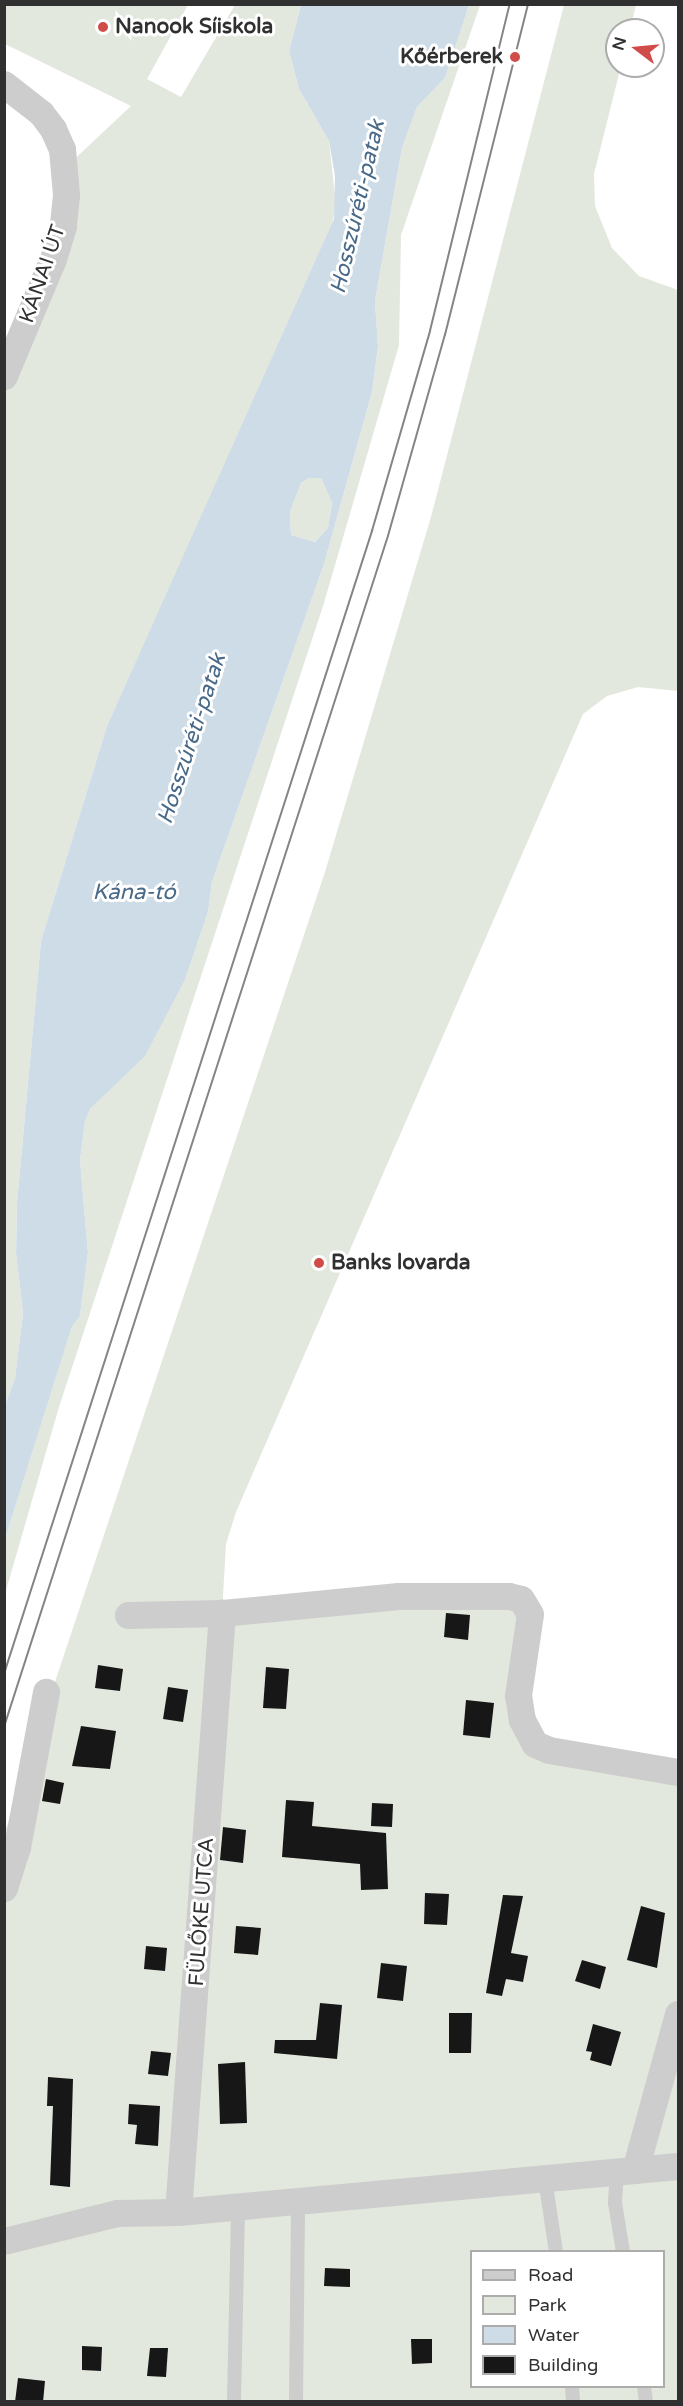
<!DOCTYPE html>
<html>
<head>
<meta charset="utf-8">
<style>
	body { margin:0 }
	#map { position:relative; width:683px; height:2406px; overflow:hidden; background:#fff; font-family:"Varela Round",sans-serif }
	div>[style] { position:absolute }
	.green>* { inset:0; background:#e2e8dd }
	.water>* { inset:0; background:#cedce8 }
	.building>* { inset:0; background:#171717 }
	.service>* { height:14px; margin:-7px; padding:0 7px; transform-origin:7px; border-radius:7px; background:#cdcdcd }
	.minor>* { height:27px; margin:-13.5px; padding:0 13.5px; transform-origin:13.5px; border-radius:13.5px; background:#cdcdcd }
	.tram>* { height:1.5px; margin:-0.75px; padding:0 0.75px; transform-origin:0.75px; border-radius:0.75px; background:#858585 }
	.dots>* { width:16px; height:16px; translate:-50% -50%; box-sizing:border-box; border:3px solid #fff; border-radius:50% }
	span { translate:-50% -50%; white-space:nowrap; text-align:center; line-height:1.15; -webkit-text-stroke:6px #fff; paint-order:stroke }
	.poi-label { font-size:21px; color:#303030; font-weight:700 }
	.left { translate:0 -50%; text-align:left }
	.right { translate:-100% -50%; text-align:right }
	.street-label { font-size:21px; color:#303030 }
	.water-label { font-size:22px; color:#486988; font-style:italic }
	.frame { position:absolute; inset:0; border:6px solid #303030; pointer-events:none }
	.legend { position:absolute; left:470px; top:2250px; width:195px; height:138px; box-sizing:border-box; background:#fff; border:2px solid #acacac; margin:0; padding:8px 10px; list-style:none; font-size:18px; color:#303030 }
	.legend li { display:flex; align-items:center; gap:12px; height:30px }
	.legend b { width:30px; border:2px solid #acacac }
	.north { position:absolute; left:605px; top:18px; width:60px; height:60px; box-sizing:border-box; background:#fff; border:2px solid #acacac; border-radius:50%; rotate:286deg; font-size:16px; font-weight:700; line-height:24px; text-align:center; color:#303030 }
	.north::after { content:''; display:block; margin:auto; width:21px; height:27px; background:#cf4c49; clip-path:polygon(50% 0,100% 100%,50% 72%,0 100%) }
</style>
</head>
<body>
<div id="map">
	<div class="green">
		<i style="clip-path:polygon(4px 5px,188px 5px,147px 79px,181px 97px,235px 5px,301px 5px,289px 51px,299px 89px,329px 141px,336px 205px,331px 230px,107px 726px,41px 941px,17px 1203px,16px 1253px,23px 1313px,15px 1378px,5px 1406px,5px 376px,15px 352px,65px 168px,131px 106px,5px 44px)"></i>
		<i style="clip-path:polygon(469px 5px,480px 5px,401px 235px,399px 345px,324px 603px,59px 1407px,5px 1594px,5px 1539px,72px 1325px,80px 1316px,88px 1253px,80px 1160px,85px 1122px,90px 1109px,145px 1055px,185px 980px,208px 912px,212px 882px,324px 564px,372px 392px,378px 347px,375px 301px,402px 148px,417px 107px,445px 78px)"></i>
		<i style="clip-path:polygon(evenodd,564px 5px,636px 5px,630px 30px,617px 30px,617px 66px,621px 66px,594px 174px,595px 206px,612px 248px,639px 276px,678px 290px,678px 691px,638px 687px,607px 696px,583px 714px,236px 1512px,226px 1544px,222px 1613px,521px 1599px,521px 1670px,535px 1744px,678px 1772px,678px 2401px,5px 2402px,5px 1832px,325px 872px,431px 517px,564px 5px,472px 2252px,664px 2252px,664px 2386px,472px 2386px,472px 2252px)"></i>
		<i style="clip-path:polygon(309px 478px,321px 478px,332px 503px,328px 528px,315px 542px,291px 535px,290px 512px,301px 483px)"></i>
	</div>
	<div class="water">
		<i style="clip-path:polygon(evenodd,301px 5px,469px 5px,445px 78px,417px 107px,402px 148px,375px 301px,378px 347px,372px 392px,324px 564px,212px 882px,208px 912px,185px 980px,145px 1056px,90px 1109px,85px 1122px,80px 1160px,88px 1253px,80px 1316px,72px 1326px,5px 1539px,5px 1406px,15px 1378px,23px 1313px,16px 1253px,17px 1203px,41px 941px,107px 726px,334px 219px,335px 176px,329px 141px,299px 89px,289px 51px,301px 5px,309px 478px,321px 478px,332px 503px,328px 528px,315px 542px,291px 535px,290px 512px,301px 483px,309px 478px)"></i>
	</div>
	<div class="building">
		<i style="clip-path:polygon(446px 1613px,470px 1615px,468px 1640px,444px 1637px)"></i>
		<i style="clip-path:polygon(98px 1665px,123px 1669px,120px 1691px,95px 1688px)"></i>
		<i style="clip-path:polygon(266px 1667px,289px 1669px,286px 1709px,263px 1708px)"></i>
		<i style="clip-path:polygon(168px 1687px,188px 1690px,183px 1722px,163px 1719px)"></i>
		<i style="clip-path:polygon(466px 1700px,494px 1703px,490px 1738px,463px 1735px)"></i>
		<i style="clip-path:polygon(81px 1726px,116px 1731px,110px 1769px,72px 1766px)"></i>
		<i style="clip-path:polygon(46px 1779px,64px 1783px,60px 1804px,42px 1801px)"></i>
		<i style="clip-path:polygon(286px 1800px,314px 1802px,312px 1826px,386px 1833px,388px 1889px,361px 1890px,360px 1864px,282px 1857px)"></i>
		<i style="clip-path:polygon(372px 1803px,393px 1804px,392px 1827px,371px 1826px)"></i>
		<i style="clip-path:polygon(223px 1827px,246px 1830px,243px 1863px,220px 1860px)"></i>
		<i style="clip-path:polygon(425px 1893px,449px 1894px,447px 1925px,424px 1924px)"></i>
		<i style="clip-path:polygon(503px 1895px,523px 1896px,511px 1953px,528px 1956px,523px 1982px,506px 1979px,502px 1996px,486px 1993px)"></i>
		<i style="clip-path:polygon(641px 1906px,665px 1913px,657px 1968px,627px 1960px)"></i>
		<i style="clip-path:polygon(236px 1926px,261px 1928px,258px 1955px,234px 1953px)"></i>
		<i style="clip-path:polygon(146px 1946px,167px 1948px,165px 1971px,144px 1969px)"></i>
		<i style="clip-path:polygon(582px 1960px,606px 1967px,600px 1989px,575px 1981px)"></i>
		<i style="clip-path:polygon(381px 1963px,407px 1966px,403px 2001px,377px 1998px)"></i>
		<i style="clip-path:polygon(320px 2003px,342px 2005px,337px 2059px,274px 2053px,275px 2040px,316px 2040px)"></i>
		<i style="clip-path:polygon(449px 2013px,472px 2013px,471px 2053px,449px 2053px)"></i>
		<i style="clip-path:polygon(593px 2024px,621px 2032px,611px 2066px,590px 2060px,592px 2052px,586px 2051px)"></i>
		<i style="clip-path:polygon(151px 2051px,171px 2053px,168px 2076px,148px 2074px)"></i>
		<i style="clip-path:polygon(245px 2062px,247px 2123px,220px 2124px,218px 2064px)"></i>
		<i style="clip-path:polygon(48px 2077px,73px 2079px,70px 2187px,50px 2185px,53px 2106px,47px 2106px)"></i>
		<i style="clip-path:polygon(129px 2104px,160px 2106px,158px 2146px,135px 2144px,137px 2125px,128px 2124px)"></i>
		<i style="clip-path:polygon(325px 2268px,350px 2269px,350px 2287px,324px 2286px)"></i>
		<i style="clip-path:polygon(411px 2339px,432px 2339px,432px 2363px,412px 2364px)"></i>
		<i style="clip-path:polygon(82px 2346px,102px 2347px,101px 2371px,82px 2370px)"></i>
		<i style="clip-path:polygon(150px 2348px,168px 2348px,166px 2377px,147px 2376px)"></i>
		<i style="clip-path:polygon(18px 2378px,45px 2381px,43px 2402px,15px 2402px)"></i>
	</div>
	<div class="service">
		<i style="left:617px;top:2172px;width:31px;rotate:94deg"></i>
		<i style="left:615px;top:2203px;width:50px;rotate:80.7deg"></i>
		<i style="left:545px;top:2179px;width:74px;rotate:81.4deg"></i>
		<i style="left:572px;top:2386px;width:16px;rotate:86deg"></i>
		<i style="left:644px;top:2386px;width:16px;rotate:83deg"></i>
		<i style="left:234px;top:2402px;width:196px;rotate:-88.8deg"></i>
		<i style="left:296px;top:2402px;width:201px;rotate:-89.4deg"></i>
	</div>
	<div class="minor">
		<i style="left:4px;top:84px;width:47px;rotate:38.1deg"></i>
		<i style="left:41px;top:113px;width:20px;rotate:53deg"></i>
		<i style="left:53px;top:129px;width:22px;rotate:66deg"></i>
		<i style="left:62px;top:149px;width:46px;rotate:85deg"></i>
		<i style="left:66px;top:195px;width:31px;rotate:96deg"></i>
		<i style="left:63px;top:226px;width:37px;rotate:107deg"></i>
		<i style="left:52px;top:261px;width:125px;rotate:112.7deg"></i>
		<i style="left:128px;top:1615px;width:94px;rotate:-1.2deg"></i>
		<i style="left:222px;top:1613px;width:177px;rotate:-5.5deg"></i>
		<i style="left:398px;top:1596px;width:111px"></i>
		<i style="left:509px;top:1596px;width:12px;rotate:14deg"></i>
		<i style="left:521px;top:1599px;width:17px;rotate:59deg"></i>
		<i style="left:530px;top:1614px;width:82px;rotate:98.4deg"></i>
		<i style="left:518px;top:1695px;width:25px;rotate:81deg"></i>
		<i style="left:522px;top:1720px;width:27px;rotate:62deg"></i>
		<i style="left:535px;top:1744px;width:15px;rotate:23deg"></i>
		<i style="left:549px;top:1750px;width:131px;rotate:9.7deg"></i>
		<i style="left:4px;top:1888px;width:43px;rotate:-72.4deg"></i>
		<i style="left:17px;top:1847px;width:158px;rotate:-79.4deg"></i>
		<i style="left:635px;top:2170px;width:162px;rotate:-74.6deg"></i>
		<i style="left:178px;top:2212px;width:601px;rotate:-85.8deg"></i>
		<i style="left:4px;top:2241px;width:116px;rotate:-13.9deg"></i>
		<i style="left:117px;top:2213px;width:61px;rotate:-0.9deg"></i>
		<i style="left:178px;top:2212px;width:502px;rotate:-5.26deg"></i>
	</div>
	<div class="tram">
		<i style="left:4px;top:1674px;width:1201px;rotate:-72.15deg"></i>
		<i style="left:372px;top:531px;width:208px;rotate:-73.8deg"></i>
		<i style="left:430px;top:331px;width:337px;rotate:-76.3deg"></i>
		<i style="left:4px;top:1727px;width:1251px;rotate:-72.13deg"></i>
		<i style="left:388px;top:536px;width:209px;rotate:-74.2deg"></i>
		<i style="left:445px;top:335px;width:341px;rotate:-75.9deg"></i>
	</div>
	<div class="dots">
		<i style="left:103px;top:27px;background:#cf4c49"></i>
		<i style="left:515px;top:57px;background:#cf4c49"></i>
		<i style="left:319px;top:1263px;background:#cf4c49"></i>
	</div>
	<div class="poi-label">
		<span class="left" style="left:115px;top:27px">Nanook Síiskola</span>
		<span class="right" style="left:503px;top:57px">Kőérberek</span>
		<span class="left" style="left:331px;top:1263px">Banks lovarda</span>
	</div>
	<div class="street-label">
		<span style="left:43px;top:274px;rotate:-71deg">KÁNAI ÚT</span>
		<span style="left:202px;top:1912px;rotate:-86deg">FÜLŐKE UTCA</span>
	</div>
	<div class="water-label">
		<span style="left:358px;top:207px;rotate:-77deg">Hosszúréti-patak</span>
		<span style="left:192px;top:739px;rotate:-72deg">Hosszúréti-patak</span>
		<span style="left:134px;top:893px">Kána-tó</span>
	</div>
	<div class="frame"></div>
	<ul class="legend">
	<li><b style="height:8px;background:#cdcdcd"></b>Road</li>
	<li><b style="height:16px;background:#e2e8dd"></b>Park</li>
	<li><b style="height:16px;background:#cedce8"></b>Water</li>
	<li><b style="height:16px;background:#171717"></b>Building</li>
	</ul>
	<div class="north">N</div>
</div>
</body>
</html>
